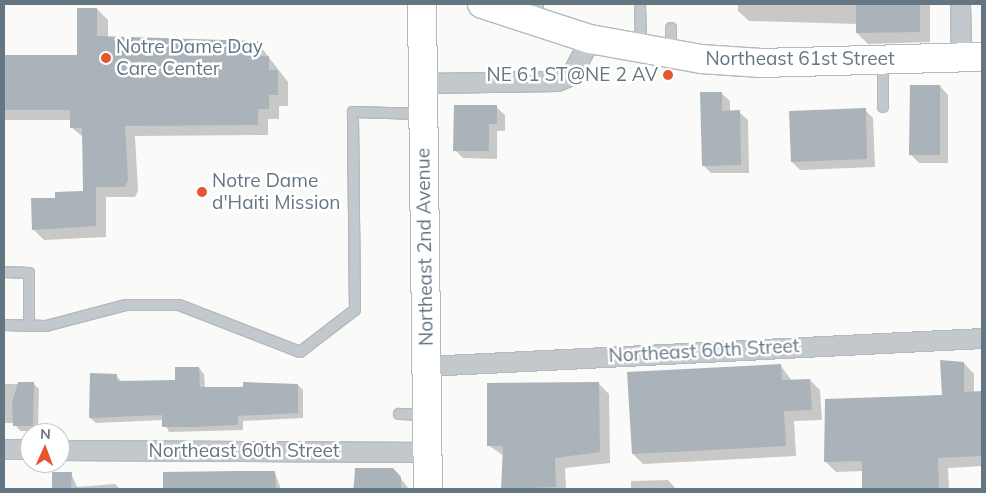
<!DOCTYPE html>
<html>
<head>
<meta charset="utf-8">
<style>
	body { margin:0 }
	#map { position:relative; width:986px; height:493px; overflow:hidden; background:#fafaf8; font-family:Mulish,sans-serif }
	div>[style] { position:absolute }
	.shadow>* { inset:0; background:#0003 }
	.building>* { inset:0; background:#aab3b9 }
	.roads { filter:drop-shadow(1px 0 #b3babf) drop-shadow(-1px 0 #b3babf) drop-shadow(0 1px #b3babf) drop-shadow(0 -1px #b3babf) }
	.lane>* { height:10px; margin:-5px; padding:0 5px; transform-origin:5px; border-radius:5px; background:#c3c8cc }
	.street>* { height:19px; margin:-9.5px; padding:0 9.5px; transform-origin:9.5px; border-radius:9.5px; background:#c3c8cc }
	.secondary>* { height:28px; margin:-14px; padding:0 14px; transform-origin:14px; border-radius:14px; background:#fff }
	.dots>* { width:14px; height:14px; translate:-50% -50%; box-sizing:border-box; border:2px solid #fff; border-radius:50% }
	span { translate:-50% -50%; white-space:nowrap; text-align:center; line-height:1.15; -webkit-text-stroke:5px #fff; paint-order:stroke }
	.poi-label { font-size:19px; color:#657683 }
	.left { translate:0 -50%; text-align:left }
	.right { translate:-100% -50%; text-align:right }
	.street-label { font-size:19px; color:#657683 }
	.frame { position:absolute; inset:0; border:5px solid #657683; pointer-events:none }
	.north { position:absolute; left:20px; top:423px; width:50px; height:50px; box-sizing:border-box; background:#fff; border:1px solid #c1c8cd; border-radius:50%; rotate:2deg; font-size:14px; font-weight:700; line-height:20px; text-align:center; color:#657683 }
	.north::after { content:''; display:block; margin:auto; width:18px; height:22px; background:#e4572e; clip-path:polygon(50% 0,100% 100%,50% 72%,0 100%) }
</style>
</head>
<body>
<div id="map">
	<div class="shadow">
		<i style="clip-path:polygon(738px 4px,930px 4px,930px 42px,868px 44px,857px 33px,857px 24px,749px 21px,738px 11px)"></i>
		<i style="clip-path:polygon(97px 9px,108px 20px,108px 38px,257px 42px,288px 82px,288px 106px,279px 106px,279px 119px,268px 119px,268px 135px,135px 136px,138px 191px,135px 197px,106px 197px,106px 237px,44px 240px,33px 229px,57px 200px,84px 193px,84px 138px,71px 127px,71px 120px,4px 120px,4px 56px,78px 56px)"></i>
		<i style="clip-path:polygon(940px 86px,948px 95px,948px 163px,919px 163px,911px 155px)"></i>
		<i style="clip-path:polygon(721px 93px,730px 101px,730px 112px,739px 112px,748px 120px,749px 173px,711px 173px,703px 165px)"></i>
		<i style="clip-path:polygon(496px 107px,505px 115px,505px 131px,497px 131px,497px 159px,463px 158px,455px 150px)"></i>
		<i style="clip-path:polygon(865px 110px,873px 118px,875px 167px,800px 170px,792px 162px)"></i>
		<i style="clip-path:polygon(964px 363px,974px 374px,974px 393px,982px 393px,982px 466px,948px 468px,949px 489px,863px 489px,863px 471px,836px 472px,825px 461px,943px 396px)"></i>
		<i style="clip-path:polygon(781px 366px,792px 381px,810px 380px,820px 390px,822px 420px,794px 421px,796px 456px,643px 464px,633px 454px)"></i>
		<i style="clip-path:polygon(199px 368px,204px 374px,205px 388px,298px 385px,303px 390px,303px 418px,243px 421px,243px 430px,169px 432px,163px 420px,96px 423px,90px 418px,116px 375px,122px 383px,177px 381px)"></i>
		<i style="clip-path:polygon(4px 384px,34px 384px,39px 389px,38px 431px,20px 431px,14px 423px,4px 423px)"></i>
		<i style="clip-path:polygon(599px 384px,609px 394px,610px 463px,565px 468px,566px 489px,504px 489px,504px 456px,488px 445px)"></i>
		<i style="clip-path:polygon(356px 469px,393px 469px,409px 489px,353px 489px)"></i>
		<i style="clip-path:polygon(71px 473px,77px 487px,115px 484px,120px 489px,54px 489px,54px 474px)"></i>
		<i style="clip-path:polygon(275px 473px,281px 489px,164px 489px,164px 474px)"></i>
		<i style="clip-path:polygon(668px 480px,676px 489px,631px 489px,631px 481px)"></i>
	</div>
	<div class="building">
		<i style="clip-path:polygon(856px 4px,920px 4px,920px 32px,856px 33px)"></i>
		<i style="clip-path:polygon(77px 8px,97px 8px,97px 36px,258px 41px,258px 56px,269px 56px,269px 70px,278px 70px,278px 95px,269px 95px,269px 109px,258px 109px,258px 125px,125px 126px,128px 180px,125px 187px,96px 187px,96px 226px,32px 230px,31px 198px,55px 198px,55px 192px,83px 191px,82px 128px,70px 128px,70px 110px,4px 110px,4px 55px,77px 55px)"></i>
		<i style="clip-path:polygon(910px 85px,940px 85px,940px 155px,909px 155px)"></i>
		<i style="clip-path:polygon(700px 92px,722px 92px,722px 111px,740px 110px,741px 165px,702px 166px)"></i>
		<i style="clip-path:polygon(454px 105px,497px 105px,497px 124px,489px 124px,489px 151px,453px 151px)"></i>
		<i style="clip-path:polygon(866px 108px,867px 159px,791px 162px,789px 111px)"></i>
		<i style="clip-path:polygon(940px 360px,964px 362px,964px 392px,982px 391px,982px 456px,938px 458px,939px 489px,862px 489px,862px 461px,824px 462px,825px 399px,942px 395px)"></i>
		<i style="clip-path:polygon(781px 364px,782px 380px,810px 379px,812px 410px,784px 411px,786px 446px,632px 454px,627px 372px)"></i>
		<i style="clip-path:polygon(175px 367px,199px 367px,200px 387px,243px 387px,243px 382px,298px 384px,298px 413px,238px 416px,238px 425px,194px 427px,162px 427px,162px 415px,89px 418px,90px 373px,117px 374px,117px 381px,175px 380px)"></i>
		<i style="clip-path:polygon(18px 382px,34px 382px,33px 426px,13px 426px,12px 403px)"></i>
		<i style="clip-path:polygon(599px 382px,600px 452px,555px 458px,556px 487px,501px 489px,503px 446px,487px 446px,487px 383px)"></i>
		<i style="clip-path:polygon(355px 468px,393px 468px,401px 477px,401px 489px,354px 489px)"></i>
		<i style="clip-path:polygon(238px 471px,275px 471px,276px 489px,163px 489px,163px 472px)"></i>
		<i style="clip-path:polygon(52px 472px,72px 472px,71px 489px,52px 489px)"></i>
	</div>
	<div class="roads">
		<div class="lane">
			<i style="left:640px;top:4px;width:42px;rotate:88.6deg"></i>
			<i style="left:536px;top:20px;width:16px;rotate:-83deg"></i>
			<i style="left:671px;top:28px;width:25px;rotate:90deg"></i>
			<i style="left:883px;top:61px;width:46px;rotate:90deg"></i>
			<i style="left:4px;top:272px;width:25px;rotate:2deg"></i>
			<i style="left:29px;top:273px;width:53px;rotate:90deg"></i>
			<i style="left:4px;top:325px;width:42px;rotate:1.4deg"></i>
			<i style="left:46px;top:326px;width:83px;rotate:-14.7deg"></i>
			<i style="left:126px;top:305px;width:53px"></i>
			<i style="left:179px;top:305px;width:130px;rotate:21.2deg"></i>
			<i style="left:300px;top:352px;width:69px;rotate:-37.4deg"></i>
			<i style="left:355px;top:310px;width:198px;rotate:-90.6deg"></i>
			<i style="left:353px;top:112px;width:70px;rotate:1.6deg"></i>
			<i style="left:399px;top:414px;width:27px;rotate:2deg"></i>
		</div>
		<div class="street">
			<i style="left:960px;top:4px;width:54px;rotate:88.9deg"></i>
			<i style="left:423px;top:83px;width:134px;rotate:-0.9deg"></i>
			<i style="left:557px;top:81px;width:15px;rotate:-23deg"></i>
			<i style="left:571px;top:75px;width:41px;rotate:-62.2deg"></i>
			<i style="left:426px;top:366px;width:557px;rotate:-2.88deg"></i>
			<i style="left:4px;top:449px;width:26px"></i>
			<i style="left:60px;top:450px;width:368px;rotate:0.3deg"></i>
		</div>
		<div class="secondary">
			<i style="left:422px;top:4px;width:485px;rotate:89.3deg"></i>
			<i style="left:482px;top:4px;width:114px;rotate:18deg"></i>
			<i style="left:590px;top:39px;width:113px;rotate:10.2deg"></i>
			<i style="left:701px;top:59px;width:60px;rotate:3.8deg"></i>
			<i style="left:761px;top:63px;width:221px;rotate:-1.6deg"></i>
		</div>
	</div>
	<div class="dots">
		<i style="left:106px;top:58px;background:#e4572e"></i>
		<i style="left:668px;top:75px;background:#e4572e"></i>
		<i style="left:202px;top:192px;background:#e4572e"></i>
	</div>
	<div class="poi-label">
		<span class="left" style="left:116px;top:58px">Notre Dame Day<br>Care Center</span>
		<span class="right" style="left:658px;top:75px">NE 61 ST@NE 2 AV</span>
		<span class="left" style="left:212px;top:192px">Notre Dame<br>d'Haiti Mission</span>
	</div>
	<div class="street-label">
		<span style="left:800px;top:59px">Northeast 61st Street</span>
		<span style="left:425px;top:247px;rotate:-91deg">Northeast 2nd Avenue</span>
		<span style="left:704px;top:351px;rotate:-3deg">Northeast 60th Street</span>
		<span style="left:244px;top:451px">Northeast 60th Street</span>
	</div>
	<div class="frame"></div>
	<div class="north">N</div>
</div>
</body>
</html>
